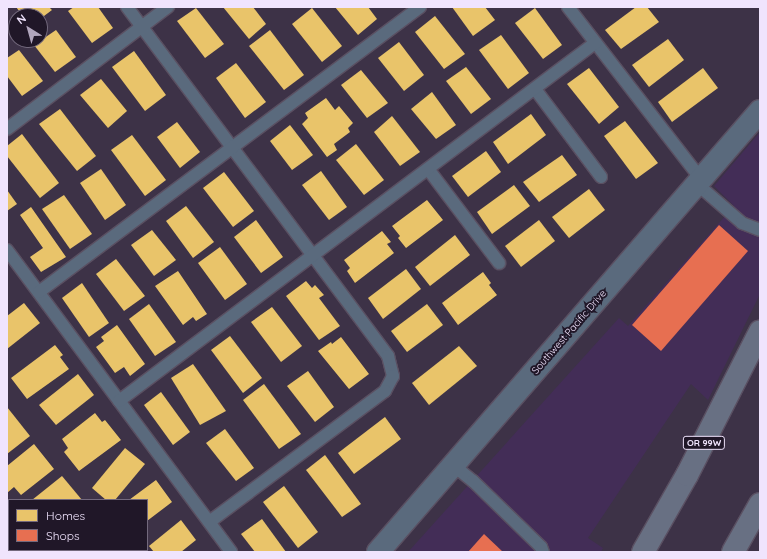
<!DOCTYPE html>
<html>
<head>
<meta charset="utf-8">
<style>
	body { margin:0 }
	#map { position:relative; width:767px; height:559px; overflow:hidden; background:#3d3247; font-family:Quicksand,sans-serif }
	div>[style] { position:absolute }
	.built>* { inset:0; background:#432d57 }
	.homes>* { inset:0; background:#e9c46a }
	.shops>* { inset:0; background:#e76f51 }
	.roads { filter:drop-shadow(1px 0 #5a5062) drop-shadow(-1px 0 #5a5062) drop-shadow(0 1px #5a5062) drop-shadow(0 -1px #5a5062) }
	.lane>* { height:12px; margin:-6px; padding:0 6px; transform-origin:6px; border-radius:6px; background:#5a6a7d }
	.street>* { height:22px; margin:-11px; padding:0 11px; transform-origin:11px; border-radius:11px; background:#5a6a7d }
	.highway>* { height:22px; margin:-11px; padding:0 11px; transform-origin:11px; border-radius:11px; background:#687083 }
	span { translate:-50% -50%; white-space:nowrap; text-align:center; line-height:1.15; -webkit-text-stroke:4px #201728; paint-order:stroke }
	.shield-label span { padding:1px 3px; background:#201728; border:1px solid; border-radius:3px; -webkit-text-stroke-width:0 }
	.shield-label { font-size:9px; color:#f0e4fd; font-weight:700 }
	.street-label { font-size:10px; color:#f0e4fd }
	.frame { position:absolute; inset:0; border:8px solid #f0e4fd; pointer-events:none }
	.legend { position:absolute; left:8px; top:499px; width:140px; height:52px; box-sizing:border-box; background:#201728; border:1px solid #73697d; margin:0; padding:5px 7px; list-style:none; font-size:12px; color:#f0e4fd }
	.legend li { display:flex; align-items:center; gap:8px; height:20px }
	.legend b { width:20px; border:1px solid #73697d }
	.north { position:absolute; left:8px; top:8px; width:40px; height:40px; box-sizing:border-box; background:#201728; border:1px solid #73697d; border-radius:50%; rotate:323deg; font-size:11px; font-weight:700; line-height:16px; text-align:center; color:#f0e4fd }
	.north::after { content:''; display:block; margin:auto; width:14px; height:18px; background:#b1a6bd; clip-path:polygon(50% 0,100% 100%,50% 72%,0 100%) }
</style>
</head>
<body>
<div id="map">
	<div class="built">
		<i style="clip-path:polygon(760px 132px,760px 294px,708px 400px,691px 384px,588px 538px,603px 548px,601px 552px,408px 552px,619px 318px,628px 326px,734px 206px,714px 186px)"></i>
	</div>
	<div class="homes">
		<i style="clip-path:polygon(16px 7px,49px 7px,52px 10px,40px 19px,40px 16px,23px 16px)"></i>
		<i style="clip-path:polygon(74px 7px,98px 7px,113px 28px,92px 43px,68px 11px)"></i>
		<i style="clip-path:polygon(223px 7px,253px 7px,266px 24px,249px 39px)"></i>
		<i style="clip-path:polygon(335px 7px,368px 7px,377px 19px,358px 35px)"></i>
		<i style="clip-path:polygon(452px 7px,485px 7px,495px 20px,473px 36px)"></i>
		<i style="clip-path:polygon(636px 7px,647px 7px,659px 22px,621px 49px,605px 30px)"></i>
		<i style="clip-path:polygon(196px 8px,224px 44px,205px 58px,177px 21px)"></i>
		<i style="clip-path:polygon(312px 8px,342px 46px,322px 62px,292px 24px)"></i>
		<i style="clip-path:polygon(535px 8px,562px 45px,543px 59px,515px 23px)"></i>
		<i style="clip-path:polygon(435px 16px,465px 54px,444px 69px,415px 32px)"></i>
		<i style="clip-path:polygon(56px 30px,76px 57px,55px 72px,34px 45px)"></i>
		<i style="clip-path:polygon(270px 30px,304px 75px,284px 90px,249px 46px)"></i>
		<i style="clip-path:polygon(501px 35px,529px 73px,508px 89px,479px 50px)"></i>
		<i style="clip-path:polygon(668px 39px,684px 60px,649px 87px,632px 65px)"></i>
		<i style="clip-path:polygon(399px 42px,424px 75px,404px 91px,378px 58px)"></i>
		<i style="clip-path:polygon(19px 50px,43px 81px,22px 96px,7px 76px,7px 58px)"></i>
		<i style="clip-path:polygon(134px 51px,166px 95px,145px 111px,112px 67px)"></i>
		<i style="clip-path:polygon(236px 63px,266px 102px,245px 118px,216px 78px)"></i>
		<i style="clip-path:polygon(466px 67px,491px 99px,471px 114px,446px 81px)"></i>
		<i style="clip-path:polygon(589px 68px,619px 107px,599px 124px,567px 84px)"></i>
		<i style="clip-path:polygon(703px 68px,718px 88px,672px 122px,658px 102px)"></i>
		<i style="clip-path:polygon(361px 70px,388px 103px,367px 118px,341px 85px)"></i>
		<i style="clip-path:polygon(101px 79px,127px 111px,108px 128px,80px 95px)"></i>
		<i style="clip-path:polygon(432px 92px,456px 125px,436px 139px,411px 109px)"></i>
		<i style="clip-path:polygon(326px 98px,335px 110px,339px 106px,353px 123px,348px 128px,350px 132px,334px 144px,337px 150px,327px 157px,302px 124px,308px 118px,305px 113px)"></i>
		<i style="clip-path:polygon(60px 109px,96px 156px,77px 171px,39px 124px)"></i>
		<i style="clip-path:polygon(531px 114px,546px 135px,508px 164px,493px 142px)"></i>
		<i style="clip-path:polygon(392px 116px,420px 152px,400px 166px,374px 132px)"></i>
		<i style="clip-path:polygon(625px 121px,658px 163px,636px 179px,604px 136px)"></i>
		<i style="clip-path:polygon(177px 122px,200px 152px,180px 168px,157px 137px)"></i>
		<i style="clip-path:polygon(290px 125px,313px 155px,292px 170px,270px 141px)"></i>
		<i style="clip-path:polygon(22px 134px,59px 183px,40px 198px,7px 156px,7px 146px)"></i>
		<i style="clip-path:polygon(132px 135px,166px 180px,145px 196px,111px 150px)"></i>
		<i style="clip-path:polygon(356px 144px,384px 180px,364px 195px,336px 160px)"></i>
		<i style="clip-path:polygon(486px 151px,501px 172px,468px 197px,452px 176px)"></i>
		<i style="clip-path:polygon(562px 155px,577px 175px,539px 202px,523px 182px)"></i>
		<i style="clip-path:polygon(101px 169px,126px 205px,105px 220px,80px 183px)"></i>
		<i style="clip-path:polygon(321px 171px,347px 207px,329px 220px,302px 185px)"></i>
		<i style="clip-path:polygon(224px 172px,254px 211px,233px 227px,203px 188px)"></i>
		<i style="clip-path:polygon(514px 185px,530px 206px,492px 234px,477px 212px)"></i>
		<i style="clip-path:polygon(589px 189px,605px 210px,569px 238px,552px 217px)"></i>
		<i style="clip-path:polygon(7px 190px,17px 204px,7px 211px)"></i>
		<i style="clip-path:polygon(64px 195px,92px 234px,70px 249px,42px 209px)"></i>
		<i style="clip-path:polygon(427px 200px,443px 220px,406px 248px,398px 238px,400px 236px,392px 226px)"></i>
		<i style="clip-path:polygon(186px 206px,214px 242px,193px 258px,166px 221px)"></i>
		<i style="clip-path:polygon(31px 207px,66px 257px,41px 272px,30px 257px,43px 248px,20px 215px)"></i>
		<i style="clip-path:polygon(256px 220px,283px 257px,261px 273px,234px 237px)"></i>
		<i style="clip-path:polygon(539px 220px,555px 241px,521px 267px,505px 246px)"></i>
		<i style="clip-path:polygon(152px 230px,176px 260px,154px 276px,131px 245px)"></i>
		<i style="clip-path:polygon(382px 231px,391px 242px,387px 244px,394px 253px,355px 283px,347px 271px,350px 268px,344px 260px)"></i>
		<i style="clip-path:polygon(455px 235px,470px 255px,430px 286px,415px 267px)"></i>
		<i style="clip-path:polygon(220px 247px,247px 284px,225px 300px,198px 263px)"></i>
		<i style="clip-path:polygon(116px 259px,145px 296px,124px 311px,96px 274px)"></i>
		<i style="clip-path:polygon(406px 269px,421px 289px,383px 319px,368px 298px)"></i>
		<i style="clip-path:polygon(178px 271px,207px 314px,196px 321px,193px 317px,183px 325px,155px 286px)"></i>
		<i style="clip-path:polygon(483px 272px,491px 283px,489px 285px,497px 295px,458px 325px,442px 303px)"></i>
		<i style="clip-path:polygon(306px 281px,312px 288px,315px 285px,324px 295px,319px 298px,340px 326px,319px 340px,286px 296px)"></i>
		<i style="clip-path:polygon(82px 283px,109px 323px,89px 337px,62px 298px)"></i>
		<i style="clip-path:polygon(24px 303px,40px 323px,7px 349px,7px 316px)"></i>
		<i style="clip-path:polygon(149px 304px,176px 342px,155px 356px,129px 319px)"></i>
		<i style="clip-path:polygon(427px 304px,443px 325px,407px 352px,391px 331px)"></i>
		<i style="clip-path:polygon(272px 307px,302px 346px,281px 362px,251px 322px)"></i>
		<i style="clip-path:polygon(117px 325px,145px 364px,130px 376px,124px 367px,115px 373px,96px 347px,104px 341px,101px 337px)"></i>
		<i style="clip-path:polygon(230px 336px,262px 378px,243px 393px,211px 350px)"></i>
		<i style="clip-path:polygon(341px 337px,369px 374px,349px 389px,318px 351px,331px 342px,332px 344px)"></i>
		<i style="clip-path:polygon(55px 345px,63px 355px,60px 357px,69px 369px,27px 399px,11px 378px)"></i>
		<i style="clip-path:polygon(459px 346px,477px 366px,429px 405px,412px 383px)"></i>
		<i style="clip-path:polygon(193px 364px,226px 411px,200px 425px,171px 378px)"></i>
		<i style="clip-path:polygon(308px 371px,334px 407px,315px 422px,287px 386px)"></i>
		<i style="clip-path:polygon(78px 374px,94px 395px,56px 425px,39px 405px)"></i>
		<i style="clip-path:polygon(264px 384px,301px 434px,279px 449px,243px 400px)"></i>
		<i style="clip-path:polygon(161px 392px,190px 432px,173px 445px,144px 405px)"></i>
		<i style="clip-path:polygon(7px 407px,30px 436px,7px 454px)"></i>
		<i style="clip-path:polygon(95px 413px,102px 422px,105px 420px,121px 440px,79px 471px,64px 452px,68px 448px,62px 439px)"></i>
		<i style="clip-path:polygon(385px 417px,401px 439px,354px 474px,338px 453px)"></i>
		<i style="clip-path:polygon(225px 429px,254px 468px,236px 481px,206px 443px)"></i>
		<i style="clip-path:polygon(34px 444px,54px 469px,21px 495px,14px 487px,7px 493px,7px 466px)"></i>
		<i style="clip-path:polygon(125px 448px,145px 464px,115px 500px,106px 500px,92px 488px)"></i>
		<i style="clip-path:polygon(325px 455px,361px 504px,342px 517px,306px 470px)"></i>
		<i style="clip-path:polygon(62px 476px,82px 500px,32px 500px)"></i>
		<i style="clip-path:polygon(156px 480px,172px 502px,147px 521px,147px 500px,129px 500px)"></i>
		<i style="clip-path:polygon(284px 486px,318px 532px,298px 548px,263px 502px)"></i>
		<i style="clip-path:polygon(262px 519px,286px 552px,255px 552px,241px 534px)"></i>
		<i style="clip-path:polygon(181px 520px,196px 540px,181px 552px,154px 552px,149px 546px)"></i>
		<i style="clip-path:polygon(41px 550px,100px 550px,98px 552px,39px 552px)"></i>
	</div>
	<div class="shops">
		<i style="clip-path:polygon(719px 225px,748px 251px,661px 351px,632px 325px)"></i>
		<i style="clip-path:polygon(484px 534px,503px 552px,468px 552px)"></i>
	</div>
	<div class="roads">
		<div class="lane">
			<i style="left:127px;top:7px;width:436px;rotate:53.2deg"></i>
			<i style="left:388px;top:356px;width:21px;rotate:76deg"></i>
			<i style="left:393px;top:376px;width:17px;rotate:118deg"></i>
			<i style="left:385px;top:391px;width:219px;rotate:143.3deg"></i>
			<i style="left:568px;top:7px;width:217px;rotate:52.3deg"></i>
			<i style="left:535px;top:89px;width:110px;rotate:53.1deg"></i>
			<i style="left:7px;top:129px;width:202px;rotate:-37.2deg"></i>
			<i style="left:428px;top:169px;width:118px;rotate:52.9deg"></i>
			<i style="left:697px;top:184px;width:60px;rotate:40.9deg"></i>
			<i style="left:742px;top:223px;width:19px;rotate:21deg"></i>
			<i style="left:7px;top:250px;width:376px;rotate:53.4deg"></i>
			<i style="left:39px;top:292px;width:476px;rotate:-36.8deg"></i>
			<i style="left:119px;top:401px;width:596px;rotate:-36.95deg"></i>
			<i style="left:453px;top:465px;width:26px;rotate:39deg"></i>
			<i style="left:473px;top:481px;width:95px;rotate:44.1deg"></i>
			<i style="left:541px;top:547px;width:5px;rotate:68deg"></i>
		</div>
		<div class="street">
			<i style="left:378px;top:552px;width:583px;rotate:-49.1deg"></i>
		</div>
		<div class="highway">
			<i style="left:643px;top:552px;width:89px;rotate:-60.3deg"></i>
			<i style="left:687px;top:475px;width:161px;rotate:-63deg"></i>
			<i style="left:733px;top:552px;width:55px;rotate:-60.6deg"></i>
		</div>
	</div>
	<div class="shield-label">
		<span style="left:704px;top:443px">OR 99W</span>
	</div>
	<div class="street-label">
		<span style="left:569px;top:332px;rotate:-49deg">Southwest Pacific Drive</span>
	</div>
	<div class="frame"></div>
	<ul class="legend">
	<li><b style="height:11px;background:#e9c46a"></b>Homes</li>
	<li><b style="height:11px;background:#e76f51"></b>Shops</li>
	</ul>
	<div class="north">N</div>
</div>
</body>
</html>
